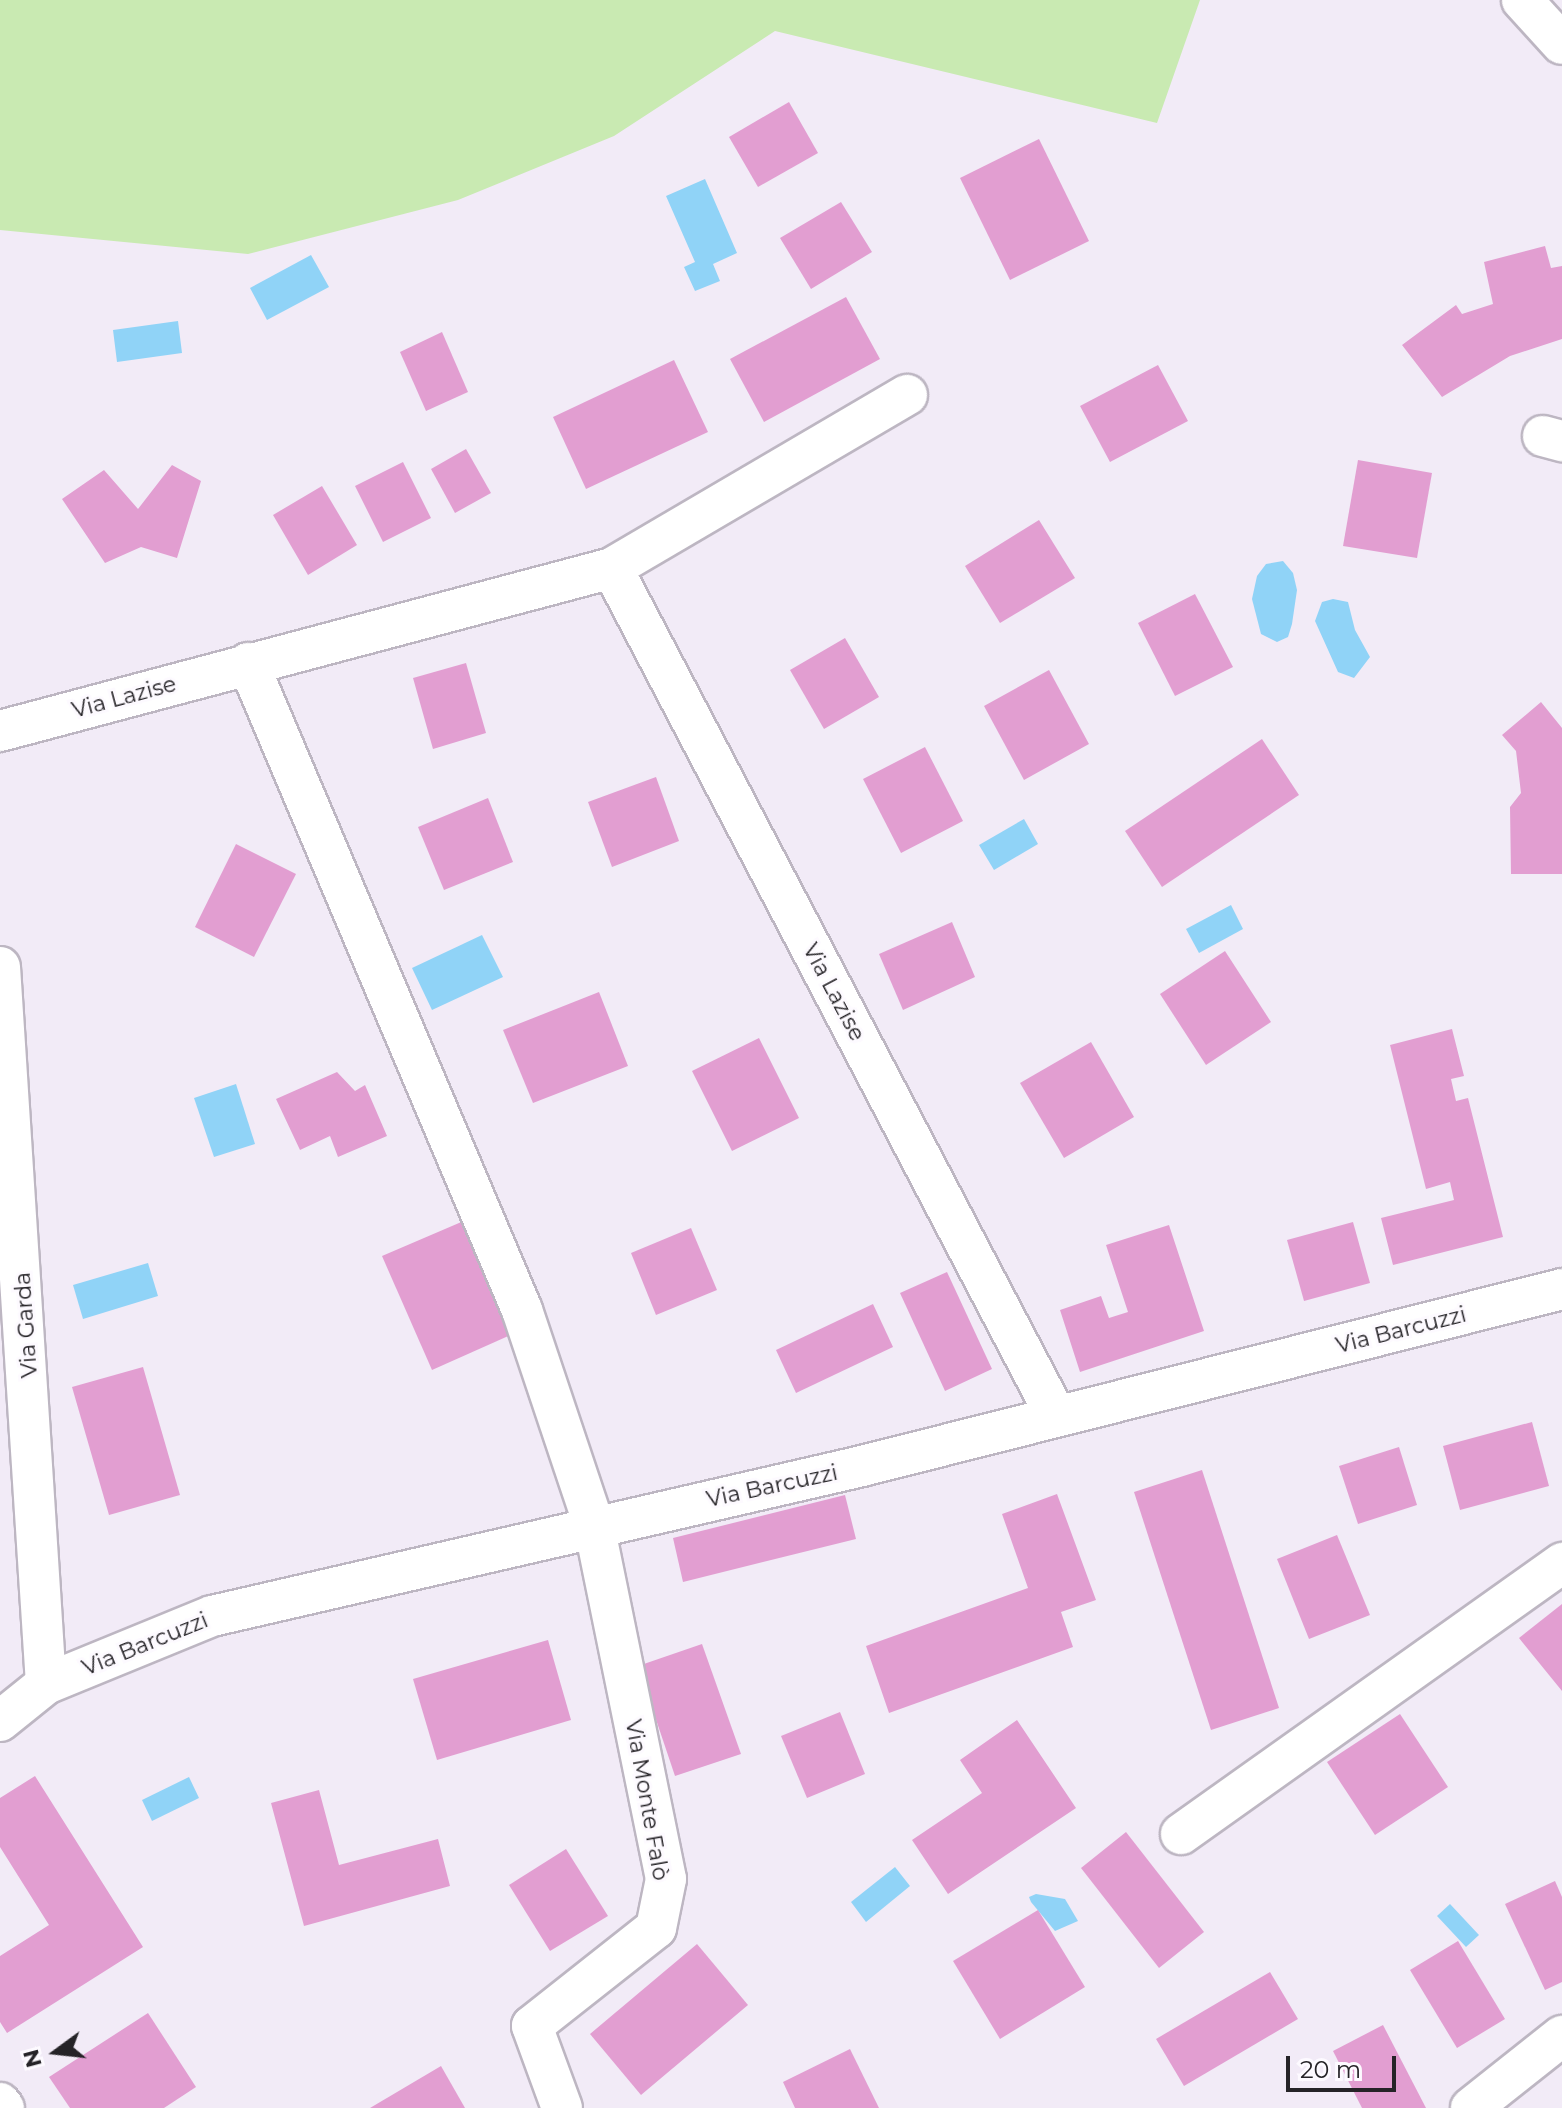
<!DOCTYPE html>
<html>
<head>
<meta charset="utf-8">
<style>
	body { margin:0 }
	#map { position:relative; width:1562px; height:2108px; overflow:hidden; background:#f2ebf7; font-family:Montserrat,sans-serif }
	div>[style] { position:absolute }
	.green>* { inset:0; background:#c9eab2 }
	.water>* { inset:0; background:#90d3f7 }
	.building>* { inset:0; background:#e29ed1 }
	.roads { filter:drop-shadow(2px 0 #bdb6c2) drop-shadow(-2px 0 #bdb6c2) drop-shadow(0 2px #bdb6c2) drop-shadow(0 -2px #bdb6c2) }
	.minor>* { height:40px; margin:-20px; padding:0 20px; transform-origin:20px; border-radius:20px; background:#fff }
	span { translate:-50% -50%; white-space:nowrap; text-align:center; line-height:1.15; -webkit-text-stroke:6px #fdfaff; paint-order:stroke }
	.street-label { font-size:22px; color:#252327 }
	.north { position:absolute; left:16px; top:2012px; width:80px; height:80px; -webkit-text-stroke:6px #fdfaff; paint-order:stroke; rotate:255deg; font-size:22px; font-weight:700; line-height:32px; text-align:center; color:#252327 }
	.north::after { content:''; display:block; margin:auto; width:28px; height:36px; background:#252327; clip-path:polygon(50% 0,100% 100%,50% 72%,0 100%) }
	.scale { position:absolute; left:1286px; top:2056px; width:110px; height:36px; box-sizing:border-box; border:4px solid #252327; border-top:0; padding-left:10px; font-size:24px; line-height:28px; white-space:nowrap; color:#252327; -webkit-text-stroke:6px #fdfaff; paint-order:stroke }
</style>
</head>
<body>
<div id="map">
	<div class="green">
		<i style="clip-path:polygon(0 0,1200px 0,1157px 123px,775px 31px,614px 136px,458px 200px,248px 254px,0 230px)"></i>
	</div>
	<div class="water">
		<i style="clip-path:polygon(705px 179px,737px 253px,713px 264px,720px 281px,695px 291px,684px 267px,695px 262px,666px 196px)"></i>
		<i style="clip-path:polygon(311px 255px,329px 287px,267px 320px,250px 288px)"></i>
		<i style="clip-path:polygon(178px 321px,182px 353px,117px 362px,113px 330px)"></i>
		<i style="clip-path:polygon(1283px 561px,1293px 573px,1297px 590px,1292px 624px,1288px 637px,1277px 642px,1261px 634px,1252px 599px,1257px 576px,1266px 564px)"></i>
		<i style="clip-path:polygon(1333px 599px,1348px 602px,1355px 630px,1370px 657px,1354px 678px,1338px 672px,1315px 621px,1322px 602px)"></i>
		<i style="clip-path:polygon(1024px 819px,1038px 844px,994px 870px,979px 845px)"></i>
		<i style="clip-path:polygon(1231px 905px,1243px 929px,1199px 953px,1186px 929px)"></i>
		<i style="clip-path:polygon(482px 935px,503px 977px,432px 1010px,412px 968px)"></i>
		<i style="clip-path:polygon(236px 1084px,255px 1144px,214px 1157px,194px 1098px)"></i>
		<i style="clip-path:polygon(148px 1263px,158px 1296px,83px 1319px,73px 1285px)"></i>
		<i style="clip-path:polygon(189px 1777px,199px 1798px,152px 1821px,142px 1800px)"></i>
		<i style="clip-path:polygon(895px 1867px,910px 1886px,866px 1922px,851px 1902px)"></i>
		<i style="clip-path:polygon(1036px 1894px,1065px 1899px,1078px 1921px,1055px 1931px,1031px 1902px,1029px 1897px)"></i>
		<i style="clip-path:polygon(1450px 1904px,1479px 1935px,1466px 1947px,1437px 1916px)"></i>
	</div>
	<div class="building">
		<i style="clip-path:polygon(789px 102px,818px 153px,758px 187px,729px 137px)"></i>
		<i style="clip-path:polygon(1039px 139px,1089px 241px,1010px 280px,960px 178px)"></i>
		<i style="clip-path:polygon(841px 202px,872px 252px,811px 289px,780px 238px)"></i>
		<i style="clip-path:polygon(1545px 246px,1551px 268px,1562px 266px,1562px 339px,1510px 356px,1442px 397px,1402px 345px,1456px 305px,1462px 314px,1493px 304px,1484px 262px)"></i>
		<i style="clip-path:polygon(846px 297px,880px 359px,764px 422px,730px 359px)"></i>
		<i style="clip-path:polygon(442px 332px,468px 392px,426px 411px,400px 352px)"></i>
		<i style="clip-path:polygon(674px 360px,708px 432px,586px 489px,553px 417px)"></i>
		<i style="clip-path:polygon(1158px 365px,1188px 421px,1110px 462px,1080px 406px)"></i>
		<i style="clip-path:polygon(466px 449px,491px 493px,455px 513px,431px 469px)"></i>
		<i style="clip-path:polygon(1358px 460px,1432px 473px,1417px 558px,1343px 546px)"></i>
		<i style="clip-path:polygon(403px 462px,431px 518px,383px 542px,355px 486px)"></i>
		<i style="clip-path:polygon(172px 465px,201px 481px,177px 558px,141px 547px,105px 563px,62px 499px,104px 470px,138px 509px)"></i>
		<i style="clip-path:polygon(322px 486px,357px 545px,308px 575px,273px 515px)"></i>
		<i style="clip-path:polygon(1039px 520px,1075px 578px,1000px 623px,965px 566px)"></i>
		<i style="clip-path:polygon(1195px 594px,1233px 667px,1175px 696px,1138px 623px)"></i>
		<i style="clip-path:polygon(845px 638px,879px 697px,824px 729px,790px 670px)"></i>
		<i style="clip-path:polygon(466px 663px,486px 733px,433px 749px,413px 678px)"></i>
		<i style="clip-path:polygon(1049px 670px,1089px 744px,1024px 780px,984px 706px)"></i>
		<i style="clip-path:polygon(1541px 702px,1562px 728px,1562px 874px,1511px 874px,1510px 807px,1521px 793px,1516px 751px,1502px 735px)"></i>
		<i style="clip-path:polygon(1262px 739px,1299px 795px,1162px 887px,1125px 831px)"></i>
		<i style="clip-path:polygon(925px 747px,963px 821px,901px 853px,863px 779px)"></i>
		<i style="clip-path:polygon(656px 777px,679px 841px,612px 867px,588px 802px)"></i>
		<i style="clip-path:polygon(488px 798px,513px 862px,444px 890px,418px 827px)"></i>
		<i style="clip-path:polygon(236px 844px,296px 874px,254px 957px,195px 927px)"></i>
		<i style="clip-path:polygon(952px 922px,975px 977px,903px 1010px,879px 954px)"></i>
		<i style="clip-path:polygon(1225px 951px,1271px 1022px,1206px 1065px,1160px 994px)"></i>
		<i style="clip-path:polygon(599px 992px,628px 1066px,533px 1103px,503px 1030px)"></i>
		<i style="clip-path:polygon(1452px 1029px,1464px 1076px,1451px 1079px,1456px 1101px,1468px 1098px,1503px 1237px,1393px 1265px,1381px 1218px,1454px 1200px,1450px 1182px,1426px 1189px,1390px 1045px)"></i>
		<i style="clip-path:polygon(759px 1038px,799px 1118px,732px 1151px,692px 1071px)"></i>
		<i style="clip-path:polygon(1091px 1042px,1134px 1117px,1064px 1158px,1020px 1083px)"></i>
		<i style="clip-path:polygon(337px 1072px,355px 1091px,365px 1085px,387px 1136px,338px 1157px,330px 1136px,300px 1150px,276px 1099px)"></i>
		<i style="clip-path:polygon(466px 1220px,515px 1333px,432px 1370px,382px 1256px)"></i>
		<i style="clip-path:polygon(1353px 1222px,1370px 1283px,1304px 1301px,1287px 1240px)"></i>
		<i style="clip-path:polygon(1169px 1225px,1204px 1331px,1080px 1372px,1060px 1310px,1101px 1296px,1109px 1318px,1128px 1312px,1106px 1245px)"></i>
		<i style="clip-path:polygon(691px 1228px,717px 1290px,656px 1315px,631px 1253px)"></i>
		<i style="clip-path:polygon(947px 1272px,992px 1369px,945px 1391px,900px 1293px)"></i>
		<i style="clip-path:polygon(873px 1304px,893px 1347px,796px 1393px,776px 1350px)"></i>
		<i style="clip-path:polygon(143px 1367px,180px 1495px,109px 1515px,72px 1387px)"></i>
		<i style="clip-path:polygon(1532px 1422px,1549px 1486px,1460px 1510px,1443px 1446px)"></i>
		<i style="clip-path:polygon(1399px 1447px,1417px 1505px,1358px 1524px,1339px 1466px)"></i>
		<i style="clip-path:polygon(1202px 1470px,1279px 1708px,1211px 1730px,1134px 1492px)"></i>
		<i style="clip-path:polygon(1057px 1494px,1096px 1600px,1061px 1612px,1073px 1647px,889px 1713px,866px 1646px,1028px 1588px,1002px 1514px)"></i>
		<i style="clip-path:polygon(845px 1495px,856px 1539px,683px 1582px,673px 1538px)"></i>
		<i style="clip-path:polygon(1337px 1535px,1370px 1615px,1309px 1639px,1277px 1559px)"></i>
		<i style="clip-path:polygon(1562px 1604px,1562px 1691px,1519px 1638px)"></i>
		<i style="clip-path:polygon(548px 1640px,571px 1720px,437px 1760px,413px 1679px)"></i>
		<i style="clip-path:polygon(702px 1644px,741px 1754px,675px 1776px,638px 1666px)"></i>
		<i style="clip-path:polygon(840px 1712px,865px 1774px,807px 1798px,781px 1736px)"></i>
		<i style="clip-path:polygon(1400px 1714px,1448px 1787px,1375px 1835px,1327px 1762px)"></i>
		<i style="clip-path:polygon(1017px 1720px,1076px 1808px,948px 1894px,912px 1840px,982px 1793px,960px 1760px)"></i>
		<i style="clip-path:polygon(35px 1776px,143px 1947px,7px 2033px,0 2022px,0 1956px,49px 1925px,0 1847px,0 1798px)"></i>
		<i style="clip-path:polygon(319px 1790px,339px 1865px,438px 1839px,450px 1886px,304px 1926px,271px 1803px)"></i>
		<i style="clip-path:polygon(1126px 1832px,1204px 1932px,1159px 1968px,1081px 1868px)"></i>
		<i style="clip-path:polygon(566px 1849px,608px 1916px,550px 1951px,509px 1885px)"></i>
		<i style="clip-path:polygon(1555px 1881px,1562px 1897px,1562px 1982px,1545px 1990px,1505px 1904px)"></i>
		<i style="clip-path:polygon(1038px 1910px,1085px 1987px,1000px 2039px,953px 1961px)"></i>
		<i style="clip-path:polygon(1458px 1941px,1505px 2019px,1457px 2048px,1410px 1970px)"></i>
		<i style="clip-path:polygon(697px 1944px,748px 2005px,641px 2095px,590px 2034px)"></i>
		<i style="clip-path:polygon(1270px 1972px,1298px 2019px,1184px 2086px,1156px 2039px)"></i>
		<i style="clip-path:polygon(148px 2013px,196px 2087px,164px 2108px,70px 2108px,49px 2077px)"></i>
		<i style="clip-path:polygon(1383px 2025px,1426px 2108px,1362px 2108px,1333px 2051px)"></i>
		<i style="clip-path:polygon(850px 2049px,879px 2108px,795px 2108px,783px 2082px)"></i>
		<i style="clip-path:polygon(441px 2066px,465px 2108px,370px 2108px)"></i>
	</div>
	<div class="roads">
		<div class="minor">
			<i style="left:1522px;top:0;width:59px;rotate:47.7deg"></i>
			<i style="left:1543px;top:436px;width:20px;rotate:15deg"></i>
			<i style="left:612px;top:568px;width:342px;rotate:-30.4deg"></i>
			<i style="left:248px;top:663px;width:703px;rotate:67.05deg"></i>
			<i style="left:522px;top:1310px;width:227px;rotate:71.5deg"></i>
			<i style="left:594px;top:1525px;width:361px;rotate:78.5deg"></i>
			<i style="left:666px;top:1879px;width:50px;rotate:101.5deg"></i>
			<i style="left:656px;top:1928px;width:158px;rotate:141.7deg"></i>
			<i style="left:532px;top:2026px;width:87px;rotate:69.9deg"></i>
			<i style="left:0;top:731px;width:633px;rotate:-14.91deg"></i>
			<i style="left:612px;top:568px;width:957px;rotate:62.36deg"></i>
			<i style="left:0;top:967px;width:718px;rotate:86.33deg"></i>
			<i style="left:0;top:1721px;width:59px;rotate:-38.8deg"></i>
			<i style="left:46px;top:1684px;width:179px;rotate:-22.3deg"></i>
			<i style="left:212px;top:1616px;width:667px;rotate:-12.99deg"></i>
			<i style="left:862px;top:1466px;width:722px;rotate:-14.19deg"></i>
			<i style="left:1181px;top:1834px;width:468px;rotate:-35.4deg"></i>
			<i style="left:0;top:2103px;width:6px;rotate:51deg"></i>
			<i style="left:1471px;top:2108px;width:116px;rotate:-38.4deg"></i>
		</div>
	</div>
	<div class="street-label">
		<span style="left:124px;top:697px;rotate:-15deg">Via Lazise</span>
		<span style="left:834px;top:992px;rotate:62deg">Via Lazise</span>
		<span style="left:26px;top:1325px;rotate:-94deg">Via Garda</span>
		<span style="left:1401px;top:1330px;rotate:-14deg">Via Barcuzzi</span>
		<span style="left:772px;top:1486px;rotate:-12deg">Via Barcuzzi</span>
		<span style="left:145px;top:1644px;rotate:-22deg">Via Barcuzzi</span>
		<span style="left:647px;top:1800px;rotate:80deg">Via Monte Falò</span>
	</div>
	<div class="north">N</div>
	<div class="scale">20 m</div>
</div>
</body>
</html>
